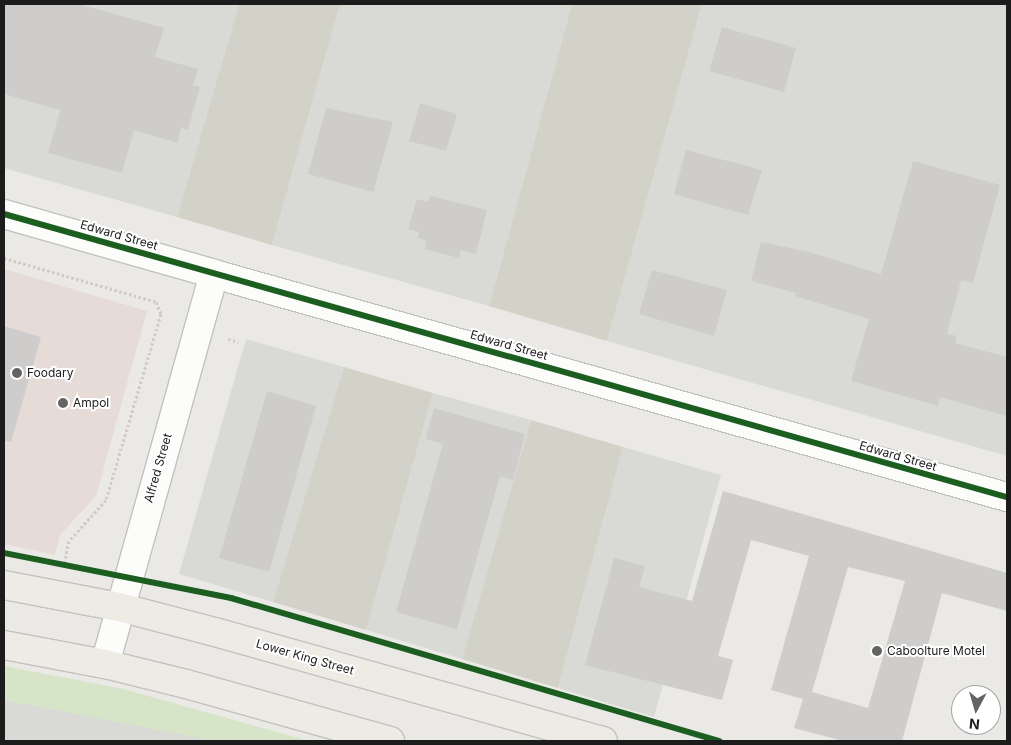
<!DOCTYPE html>
<html>
<head>
<meta charset="utf-8">
<style>
	body { margin:0 }
	#map { position:relative; width:1011px; height:745px; overflow:hidden; background:#eae9e5; font-family:Inter,sans-serif }
	div>[style] { position:absolute }
	.residential>* { inset:0; background:#d9d9d6 }
	.commercial>* { inset:0; background:#e7dbd8 }
	.construction>* { inset:0; background:#d2d2c8 }
	.grass>* { inset:0; background:#d6e5c7 }
	.building>* { inset:0; background:#cecdcb }
	.path>* { height:3px; margin-top:-1.5px; transform-origin:0; background:repeating-linear-gradient(90deg,#d3c9c7 0 2.5px,transparent 0 5px) }
	.roads { filter:drop-shadow(1px 0 #c1c1bf) drop-shadow(-1px 0 #c1c1bf) drop-shadow(0 1px #c1c1bf) drop-shadow(0 -1px #c1c1bf) }
	.minor>* { height:28px; margin:-14px; padding:0 14px; transform-origin:14px; border-radius:14px; background:#fcfcfb }
	.tertiary>* { height:28px; margin:-14px; padding:0 14px; transform-origin:14px; border-radius:14px; background:#fcfcfb }
	.primary>* { height:28px; margin:-14px; padding:0 14px; transform-origin:14px; border-radius:14px; background:#eeebe5 }
	.cycleway>* { height:6px; margin:-3px; padding:0 3px; transform-origin:3px; border-radius:3px; background:#1b5e20 }
	.dots>* { width:14px; height:14px; translate:-50% -50%; box-sizing:border-box; border:2px solid #fff; border-radius:50% }
	span { translate:-50% -50%; white-space:nowrap; text-align:center; line-height:1.15; -webkit-text-stroke:4px #fff; paint-order:stroke }
	.street-label { font-size:12px; color:#1c1c1c }
	.poi-label { font-size:12px; color:#1c1c1c }
	.left { translate:0 -50%; text-align:left }
	.frame { position:absolute; inset:0; border:5px solid #1c1c1c; pointer-events:none }
	.north { position:absolute; left:951px; top:685px; width:50px; height:50px; box-sizing:border-box; background:#fff; border:1px solid #a4a4a4; border-radius:50%; rotate:186deg; font-size:14px; font-weight:700; line-height:20px; text-align:center; color:#1c1c1c }
	.north::after { content:''; display:block; margin:auto; width:18px; height:22px; background:#646462; clip-path:polygon(50% 0,100% 100%,50% 72%,0 100%) }
</style>
</head>
<body>
<div id="map">
	<div class="residential">
		<i style="clip-path:polygon(4px 4px,239px 4px,177px 217px,4px 168px)"></i>
		<i style="clip-path:polygon(340px 4px,572px 4px,489px 306px,272px 245px)"></i>
		<i style="clip-path:polygon(702px 4px,1007px 4px,1007px 456px,607px 341px)"></i>
		<i style="clip-path:polygon(246px 339px,344px 367px,273px 602px,179px 574px)"></i>
		<i style="clip-path:polygon(433px 393px,531px 420px,462px 659px,366px 630px)"></i>
		<i style="clip-path:polygon(623px 447px,721px 475px,654px 717px,558px 688px)"></i>
		<i style="clip-path:polygon(4px 700px,197px 736px,214px 741px,4px 741px)"></i>
	</div>
	<div class="commercial">
		<i style="clip-path:polygon(4px 269px,147px 311px,96px 496px,60px 535px,55px 555px,4px 544px)"></i>
	</div>
	<div class="construction">
		<i style="clip-path:polygon(239px 4px,340px 4px,272px 245px,177px 217px)"></i>
		<i style="clip-path:polygon(572px 4px,702px 4px,607px 341px,489px 306px)"></i>
		<i style="clip-path:polygon(344px 367px,433px 393px,366px 630px,273px 602px)"></i>
		<i style="clip-path:polygon(531px 420px,623px 447px,558px 688px,462px 659px)"></i>
	</div>
	<div class="grass">
		<i style="clip-path:polygon(4px 666px,123px 689px,309px 741px,214px 741px,4px 700px)"></i>
	</div>
	<div class="building">
		<i style="clip-path:polygon(4px 4px,79px 4px,164px 28px,155px 57px,198px 69px,193px 85px,200px 87px,188px 130px,181px 127px,178px 143px,134px 130px,122px 173px,48px 153px,60px 110px,4px 94px)"></i>
		<i style="clip-path:polygon(722px 27px,796px 48px,784px 92px,709px 71px)"></i>
		<i style="clip-path:polygon(420px 103px,457px 114px,446px 151px,409px 141px)"></i>
		<i style="clip-path:polygon(326px 108px,393px 122px,373px 192px,308px 174px)"></i>
		<i style="clip-path:polygon(686px 150px,762px 170px,748px 215px,674px 194px)"></i>
		<i style="clip-path:polygon(913px 161px,1000px 185px,973px 283px,961px 280px,947px 334px,957px 336px,955px 343px,1007px 357px,1007px 416px,940px 397px,938px 406px,851px 381px,869px 319px,795px 296px,796px 293px,751px 281px,761px 242px,809px 252px,881px 274px)"></i>
		<i style="clip-path:polygon(430px 196px,487px 210px,476px 254px,461px 250px,459px 258px,425px 249px,426px 240px,418px 238px,419px 232px,408px 229px,417px 199px,428px 202px)"></i>
		<i style="clip-path:polygon(652px 270px,727px 290px,714px 336px,639px 314px)"></i>
		<i style="clip-path:polygon(4px 326px,41px 337px,11px 442px,4px 441px)"></i>
		<i style="clip-path:polygon(267px 391px,316px 406px,269px 572px,219px 558px)"></i>
		<i style="clip-path:polygon(434px 408px,525px 434px,513px 480px,500px 476px,457px 629px,396px 612px,443px 444px,426px 439px)"></i>
		<i style="clip-path:polygon(evenodd,723px 491px,1007px 573px,1007px 611px,942px 593px,902px 741px,843px 741px,794px 728px,803px 699px,771px 690px,809px 556px,751px 540px,718px 656px,733px 660px,722px 700px,585px 665px,614px 558px,645px 566px,639px 587px,692px 601px,723px 491px,848px 567px,905px 581px,868px 708px,812px 692px,848px 567px)"></i>
	</div>
	<div class="path">
		<i style="left:4px;top:258px;width:158px;rotate:16.1deg"></i>
		<i style="left:156px;top:302px;width:13px;rotate:67deg"></i>
		<i style="left:161px;top:314px;width:194px;rotate:106.5deg"></i>
		<i style="left:106px;top:500px;width:55px;rotate:132.1deg"></i>
		<i style="left:69px;top:541px;width:24px;rotate:102deg"></i>
		<i style="left:228px;top:339px;width:11px;rotate:15deg"></i>
		<i style="left:159px;top:581px;width:74px;rotate:13.3deg"></i>
		<i style="left:231px;top:598px;width:277px;rotate:16.5deg"></i>
		<i style="left:618px;top:712px;width:105px;rotate:16deg"></i>
	</div>
	<div class="roads">
		<div class="minor">
			<i style="left:4px;top:214px;width:218px;rotate:15.9deg"></i>
		</div>
		<div class="tertiary">
			<i style="left:105px;top:664px;width:405px;rotate:-74.4deg"></i>
			<i style="left:214px;top:274px;width:824px;rotate:15.71deg"></i>
		</div>
		<div class="primary">
			<i style="left:4px;top:585px;width:117px;rotate:10.8deg"></i>
			<i style="left:119px;top:607px;width:99px;rotate:14.6deg"></i>
			<i style="left:215px;top:632px;width:403px;rotate:15.7deg"></i>
			<i style="left:4px;top:645px;width:103px;rotate:10.7deg"></i>
			<i style="left:105px;top:664px;width:83px;rotate:13.9deg"></i>
			<i style="left:186px;top:684px;width:212px;rotate:15.6deg"></i>
		</div>
	</div>
	<div class="cycleway">
		<i style="left:4px;top:214px;width:1042px;rotate:15.76deg"></i>
		<i style="left:4px;top:553px;width:231px;rotate:11.2deg"></i>
		<i style="left:231px;top:598px;width:509px;rotate:16.33deg"></i>
	</div>
	<div class="dots">
		<i style="left:17px;top:373px;background:#646462"></i>
		<i style="left:63px;top:403px;background:#646462"></i>
		<i style="left:877px;top:651px;background:#646462"></i>
	</div>
	<div class="street-label">
		<span style="left:119px;top:235px;rotate:16deg">Edward Street</span>
		<span style="left:509px;top:345px;rotate:16deg">Edward Street</span>
		<span style="left:898px;top:456px;rotate:16deg">Edward Street</span>
		<span style="left:158px;top:468px;rotate:-74deg">Alfred Street</span>
		<span style="left:305px;top:657px;rotate:16deg">Lower King Street</span>
	</div>
	<div class="poi-label">
		<span class="left" style="left:27px;top:373px">Foodary</span>
		<span class="left" style="left:73px;top:403px">Ampol</span>
		<span class="left" style="left:887px;top:651px">Caboolture Motel</span>
	</div>
	<div class="frame"></div>
	<div class="north">N</div>
</div>
</body>
</html>
